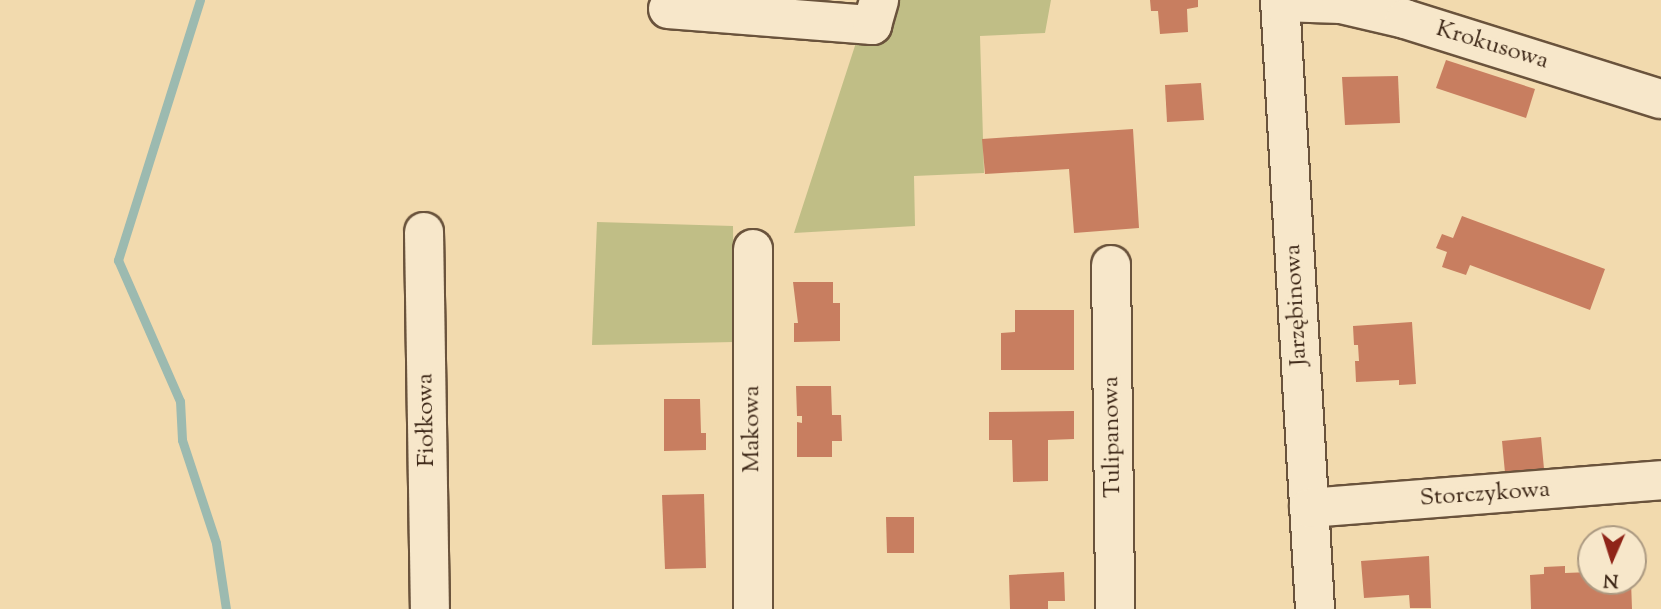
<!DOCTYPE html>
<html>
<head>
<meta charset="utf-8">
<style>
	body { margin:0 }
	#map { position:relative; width:1661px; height:609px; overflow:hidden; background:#f2daae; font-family:"Sorts Mill Goudy",serif }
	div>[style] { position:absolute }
	.green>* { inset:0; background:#c0be86 }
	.stream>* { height:9px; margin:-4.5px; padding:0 4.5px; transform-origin:4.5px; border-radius:4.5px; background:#9cbab0 }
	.building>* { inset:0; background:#c87e60 }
	.roads { filter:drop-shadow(2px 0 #6a533c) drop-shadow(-2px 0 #6a533c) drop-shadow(0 2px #6a533c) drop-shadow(0 -2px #6a533c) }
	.minor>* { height:38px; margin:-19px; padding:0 19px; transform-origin:19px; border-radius:19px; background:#f7e7ca }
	span { translate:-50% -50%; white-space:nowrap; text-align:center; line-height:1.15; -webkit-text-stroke:6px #f7e7ca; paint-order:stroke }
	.street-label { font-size:24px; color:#3c2616 }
	.north { position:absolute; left:1577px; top:525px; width:70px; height:70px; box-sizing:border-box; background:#f7e7ca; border:2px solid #ac9a82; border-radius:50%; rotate:183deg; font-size:19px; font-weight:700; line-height:28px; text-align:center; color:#3c2616 }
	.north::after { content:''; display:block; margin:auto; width:24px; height:32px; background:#8f2418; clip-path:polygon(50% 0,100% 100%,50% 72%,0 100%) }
</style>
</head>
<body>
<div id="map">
	<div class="green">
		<i style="clip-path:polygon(891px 0,1051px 0,1045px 33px,980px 36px,984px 173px,914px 176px,915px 226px,794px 233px,865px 15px)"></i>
		<i style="clip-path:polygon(597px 222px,733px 226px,734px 342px,592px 345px)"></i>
	</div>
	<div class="stream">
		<i style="left:200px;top:0;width:273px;rotate:107.5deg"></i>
		<i style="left:118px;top:260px;width:154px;rotate:66.3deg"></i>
		<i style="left:180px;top:401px;width:39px;rotate:87deg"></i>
		<i style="left:182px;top:440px;width:108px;rotate:71.7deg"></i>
		<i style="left:216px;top:543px;width:67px;rotate:81.4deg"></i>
	</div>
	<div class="building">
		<i style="clip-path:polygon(1150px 0,1198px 0,1198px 7px,1187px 9px,1188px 32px,1160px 34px,1158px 11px,1151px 11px)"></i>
		<i style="clip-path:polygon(1446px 60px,1535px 89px,1526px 118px,1436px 88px)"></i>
		<i style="clip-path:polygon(1398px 76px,1400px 123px,1345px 125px,1342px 77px)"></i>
		<i style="clip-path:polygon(1201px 83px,1204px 120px,1167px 122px,1165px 85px)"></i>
		<i style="clip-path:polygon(1133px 129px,1139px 228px,1074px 233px,1069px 169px,985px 174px,982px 139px)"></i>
		<i style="clip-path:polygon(1462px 216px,1605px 269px,1590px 310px,1470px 265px,1466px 275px,1442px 267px,1447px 252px,1436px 248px,1442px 234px,1453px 238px)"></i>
		<i style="clip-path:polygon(793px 282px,833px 282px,833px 303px,840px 303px,840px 341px,794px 342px,794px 323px,798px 323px)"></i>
		<i style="clip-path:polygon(1015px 310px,1074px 310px,1074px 370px,1001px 370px,1001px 333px,1015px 332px)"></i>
		<i style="clip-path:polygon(1412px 322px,1416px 384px,1399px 385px,1399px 380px,1356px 382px,1355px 361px,1359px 361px,1358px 345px,1354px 345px,1353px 326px)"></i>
		<i style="clip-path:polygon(796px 386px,831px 386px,832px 415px,841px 415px,842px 441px,832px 441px,832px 457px,797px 457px,797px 422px,802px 423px,802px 416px,797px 416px)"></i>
		<i style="clip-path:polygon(664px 399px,700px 399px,701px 433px,706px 433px,706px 450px,664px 451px)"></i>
		<i style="clip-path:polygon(1074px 411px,1074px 439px,1048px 440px,1048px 481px,1013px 482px,1012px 440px,989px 440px,989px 412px)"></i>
		<i style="clip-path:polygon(1541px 437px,1544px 469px,1505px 473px,1502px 441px)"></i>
		<i style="clip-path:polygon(704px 494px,706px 568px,665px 569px,662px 495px)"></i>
		<i style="clip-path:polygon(886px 517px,914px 517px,914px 553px,887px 553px)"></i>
		<i style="clip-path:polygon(1429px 556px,1431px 608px,1410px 608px,1409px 595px,1364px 598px,1361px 561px)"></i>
		<i style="clip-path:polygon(1565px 566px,1565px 573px,1591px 572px,1591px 581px,1631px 581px,1632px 609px,1531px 609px,1530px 575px,1544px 574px,1544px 567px)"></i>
		<i style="clip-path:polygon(1064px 572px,1065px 601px,1048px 601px,1048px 609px,1010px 609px,1009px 575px)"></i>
	</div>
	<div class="roads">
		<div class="minor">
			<i style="left:1280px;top:0;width:610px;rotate:86.71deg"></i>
			<i style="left:1280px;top:2px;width:61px;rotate:1.9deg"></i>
			<i style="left:1341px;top:4px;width:66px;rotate:13.2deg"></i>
			<i style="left:1405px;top:19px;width:268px;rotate:17.4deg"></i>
			<i style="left:668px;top:9px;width:205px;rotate:4.5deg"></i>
			<i style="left:872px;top:25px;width:26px;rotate:-74deg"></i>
			<i style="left:424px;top:232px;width:377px;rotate:89.1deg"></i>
			<i style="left:753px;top:249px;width:360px;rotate:90deg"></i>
			<i style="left:1111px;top:265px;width:344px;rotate:89.3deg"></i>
			<i style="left:1309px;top:508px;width:353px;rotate:-4.5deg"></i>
		</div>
	</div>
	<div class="street-label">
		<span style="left:1492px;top:46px;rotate:17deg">Krokusowa</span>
		<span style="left:1297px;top:305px;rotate:-93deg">Jarzębinowa</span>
		<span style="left:427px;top:420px;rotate:-91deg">Fiołkowa</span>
		<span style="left:753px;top:429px;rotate:-90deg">Makowa</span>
		<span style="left:1113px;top:437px;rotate:-91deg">Tulipanowa</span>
		<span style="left:1485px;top:495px;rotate:-4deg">Storczykowa</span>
	</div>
	<div class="north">N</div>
</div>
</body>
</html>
